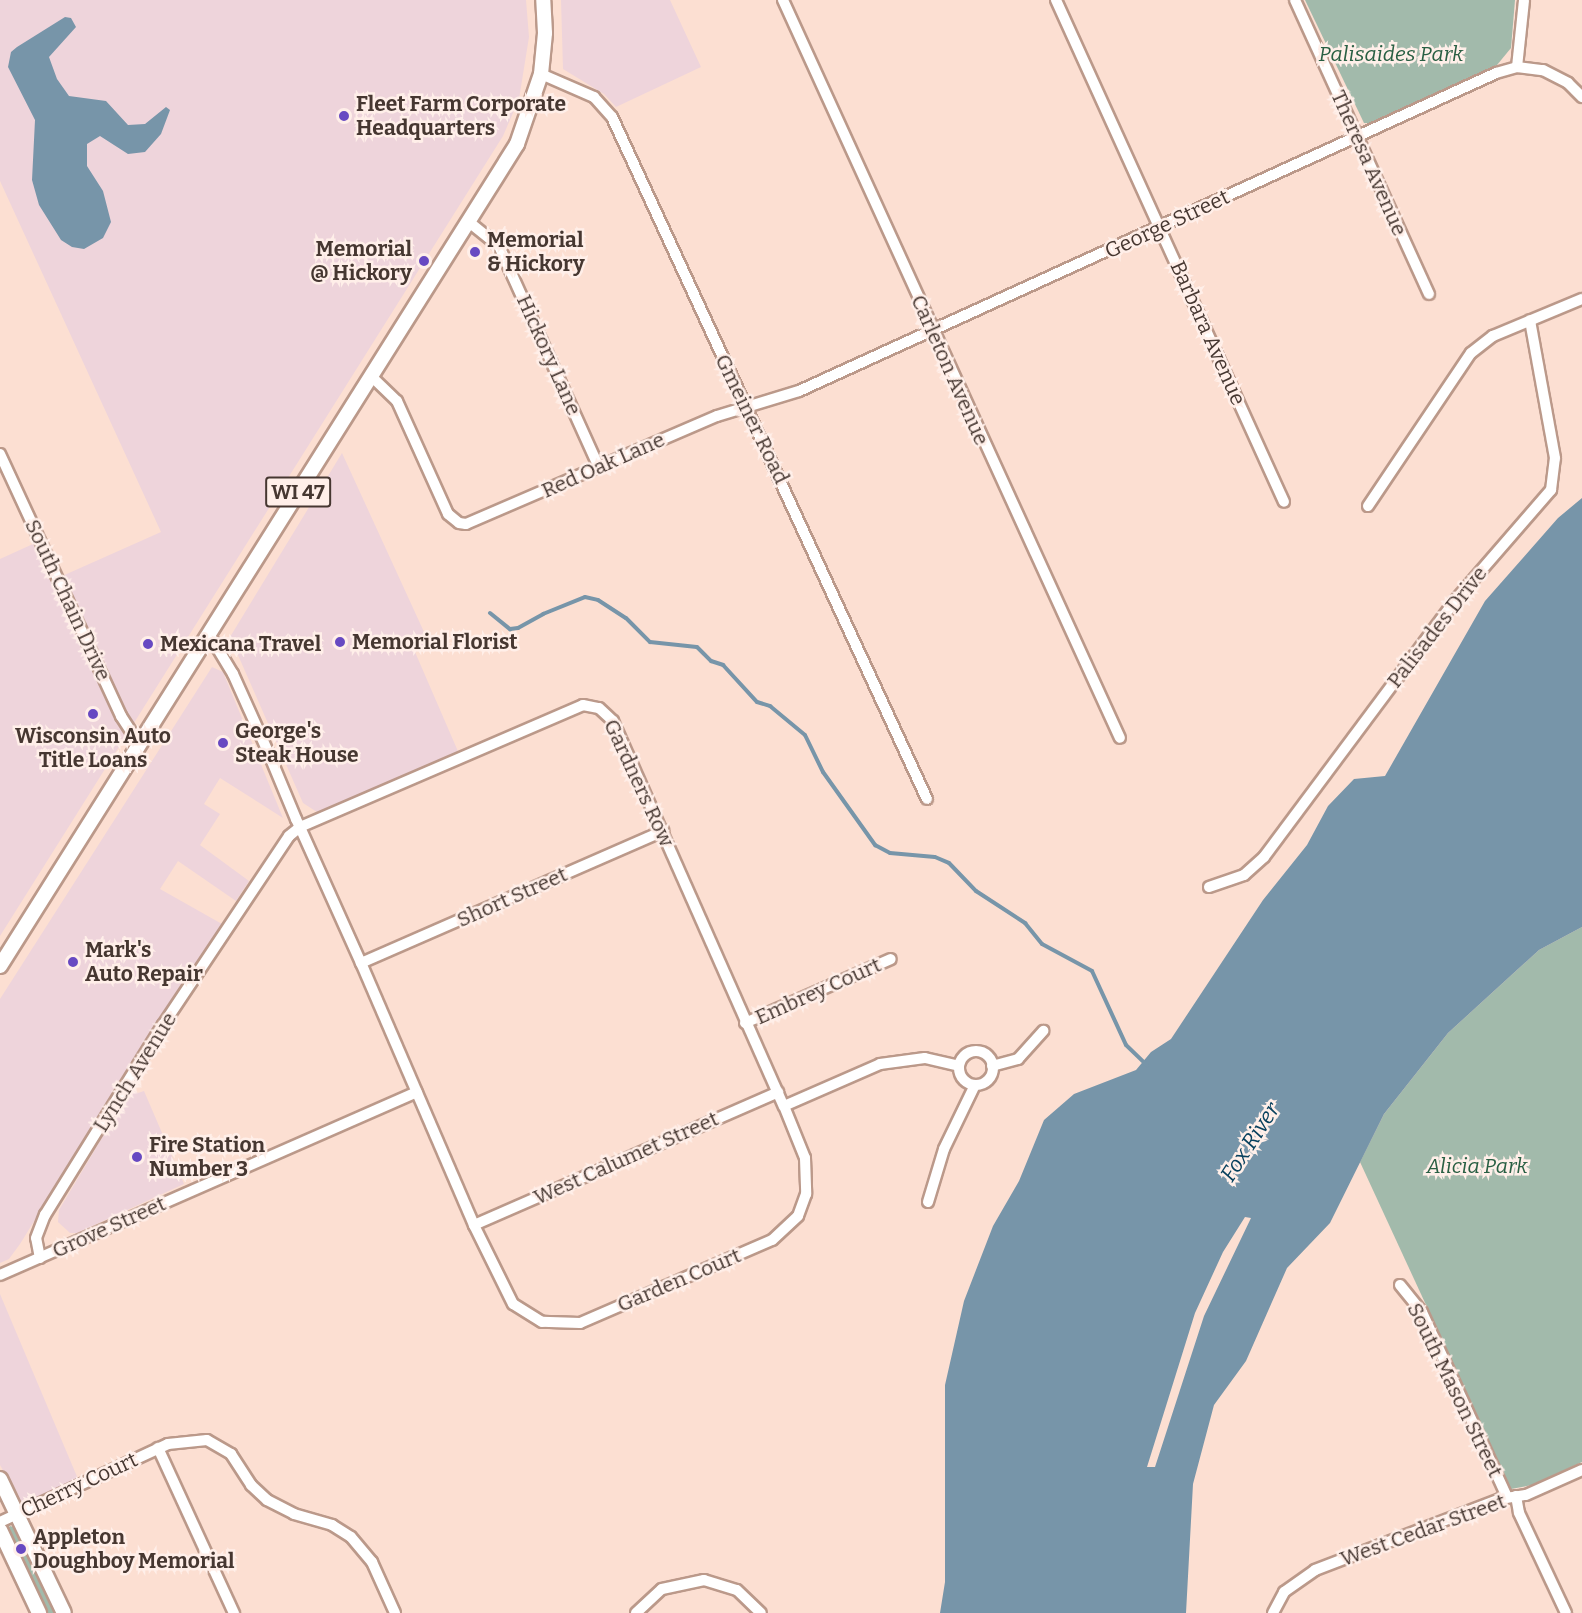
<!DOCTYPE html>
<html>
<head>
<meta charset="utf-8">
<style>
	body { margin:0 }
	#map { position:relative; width:1582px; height:1613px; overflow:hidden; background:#fcdfd2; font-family:Bitter,serif }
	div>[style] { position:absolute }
	.commercial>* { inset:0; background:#eed4db }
	.green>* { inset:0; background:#a2baab }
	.water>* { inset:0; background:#7795a9 }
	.stream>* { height:4px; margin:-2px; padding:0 2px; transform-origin:2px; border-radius:2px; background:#7795a9 }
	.roads { filter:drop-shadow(2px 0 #bb998a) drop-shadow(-2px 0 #bb998a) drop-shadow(0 2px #bb998a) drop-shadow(0 -2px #bb998a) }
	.minor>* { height:10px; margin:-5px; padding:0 5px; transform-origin:5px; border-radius:5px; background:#fff }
	.minor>.ring { margin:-5px; padding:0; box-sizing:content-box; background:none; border:10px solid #fff; border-radius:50% }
	.major>* { height:14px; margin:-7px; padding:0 7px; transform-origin:7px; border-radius:7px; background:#fff }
	.dots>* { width:16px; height:16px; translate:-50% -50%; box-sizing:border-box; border:3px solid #ffefe9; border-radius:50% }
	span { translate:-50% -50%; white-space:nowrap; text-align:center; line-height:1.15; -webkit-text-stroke:5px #ffefe9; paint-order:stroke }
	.shield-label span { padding:2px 4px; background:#ffefe9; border:2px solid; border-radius:4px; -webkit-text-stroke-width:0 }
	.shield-label { font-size:20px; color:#463731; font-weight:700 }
	.park-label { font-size:21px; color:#295f43; font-style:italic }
	.poi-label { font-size:21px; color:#463731; font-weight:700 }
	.left { translate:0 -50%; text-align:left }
	.right { translate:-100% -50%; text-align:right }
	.street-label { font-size:21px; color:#463731 }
	.water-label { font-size:22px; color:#08415e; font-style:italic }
</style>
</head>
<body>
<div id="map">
	<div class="commercial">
		<i style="clip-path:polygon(0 0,526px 0,529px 37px,519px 99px,503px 136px,0 936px,0 559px,33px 544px,51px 581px,161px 532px,0 181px)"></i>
		<i style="clip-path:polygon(561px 0,670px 0,701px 67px,616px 107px,604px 94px,563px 69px)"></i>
		<i style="clip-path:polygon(342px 453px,430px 645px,415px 652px,460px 756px,317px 812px,303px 803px,230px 637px)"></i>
		<i style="clip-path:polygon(212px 667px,223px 672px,283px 818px,220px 778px,204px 804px,220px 814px,200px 845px,249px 881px,236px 901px,178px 861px,160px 889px,222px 924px,149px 1035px,20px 1244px,9px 1259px,0 1263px,0 999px)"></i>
		<i style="clip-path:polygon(131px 1089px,138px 1093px,144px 1091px,184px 1184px,77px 1233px,70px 1233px,58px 1222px,59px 1210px)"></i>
		<i style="clip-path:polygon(0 1294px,78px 1479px,22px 1504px,0 1465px)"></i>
	</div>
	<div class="green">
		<i style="clip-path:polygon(1305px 0,1515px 0,1511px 48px,1497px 65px,1373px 123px,1364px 123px)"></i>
		<i style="clip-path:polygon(1582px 927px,1582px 1462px,1532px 1485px,1511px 1489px,1360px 1162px,1384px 1114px,1448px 1033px,1539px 950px)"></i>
		<i style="clip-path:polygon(10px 1526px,17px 1528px,56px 1613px,45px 1613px,7px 1529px)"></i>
	</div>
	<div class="water">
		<i style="clip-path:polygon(65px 17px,71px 18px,76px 27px,49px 57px,57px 79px,69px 96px,106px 101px,128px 125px,145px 124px,166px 107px,170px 110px,161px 134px,145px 152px,128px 154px,100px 136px,87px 144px,87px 166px,103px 191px,111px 222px,103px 238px,84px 249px,72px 247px,61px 240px,39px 205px,32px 180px,35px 120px,8px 67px,11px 52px,17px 47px)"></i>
		<i style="clip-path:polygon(evenodd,1582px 498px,1582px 927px,1539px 950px,1448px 1033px,1384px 1114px,1330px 1223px,1287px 1268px,1246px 1361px,1214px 1405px,1193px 1484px,1186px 1613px,940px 1613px,945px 1582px,945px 1385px,964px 1301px,993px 1226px,1019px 1181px,1044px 1120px,1074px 1094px,1136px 1070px,1151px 1052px,1171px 1039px,1263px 900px,1307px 845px,1328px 806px,1354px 779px,1385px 776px,1485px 601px,1558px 518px,1582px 498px,1245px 1217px,1251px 1218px,1204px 1316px,1155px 1467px,1147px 1467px,1195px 1313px,1223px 1252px,1245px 1217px)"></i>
	</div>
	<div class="stream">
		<i style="left:490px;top:613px;width:26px;rotate:39deg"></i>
		<i style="left:510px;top:629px;width:8px;rotate:-7deg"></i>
		<i style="left:518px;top:628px;width:29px;rotate:-29deg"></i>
		<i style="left:543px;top:614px;width:45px;rotate:-22deg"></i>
		<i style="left:585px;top:597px;width:13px;rotate:13deg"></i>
		<i style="left:598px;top:600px;width:33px;rotate:33deg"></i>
		<i style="left:626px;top:618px;width:34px;rotate:45deg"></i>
		<i style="left:650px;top:642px;width:47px;rotate:6.1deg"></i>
		<i style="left:697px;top:647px;width:20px;rotate:45deg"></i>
		<i style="left:711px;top:661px;width:13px;rotate:18deg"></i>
		<i style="left:723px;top:665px;width:50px;rotate:47.4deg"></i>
		<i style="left:757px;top:702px;width:14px;rotate:17deg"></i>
		<i style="left:770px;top:706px;width:45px;rotate:39.6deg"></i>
		<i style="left:805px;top:735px;width:41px;rotate:64.1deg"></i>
		<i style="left:823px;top:772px;width:90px;rotate:54.5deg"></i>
		<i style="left:875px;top:845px;width:17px;rotate:28deg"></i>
		<i style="left:890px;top:853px;width:45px;rotate:5.1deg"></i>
		<i style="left:935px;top:857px;width:15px;rotate:23deg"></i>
		<i style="left:949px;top:863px;width:39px;rotate:46deg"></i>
		<i style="left:976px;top:891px;width:59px;rotate:33.1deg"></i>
		<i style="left:1025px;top:923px;width:27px;rotate:51deg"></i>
		<i style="left:1042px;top:944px;width:57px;rotate:28.4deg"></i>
		<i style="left:1092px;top:971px;width:81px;rotate:65.3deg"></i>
		<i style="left:1126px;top:1045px;width:29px;rotate:44deg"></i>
	</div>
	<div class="roads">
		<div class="minor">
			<i style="left:783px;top:0;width:811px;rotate:65.46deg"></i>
			<i style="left:1056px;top:0;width:551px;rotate:65.57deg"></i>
			<i style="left:1295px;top:0;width:323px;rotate:65.5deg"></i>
			<i style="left:1517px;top:67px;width:67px;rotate:-84deg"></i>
			<i style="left:541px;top:74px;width:58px;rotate:23.5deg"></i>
			<i style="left:594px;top:97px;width:27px;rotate:48deg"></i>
			<i style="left:612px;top:117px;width:751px;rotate:65.21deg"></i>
			<i style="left:469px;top:222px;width:38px;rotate:39deg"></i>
			<i style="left:499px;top:246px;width:243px;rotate:65.7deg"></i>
			<i style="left:371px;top:376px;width:36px;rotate:44deg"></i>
			<i style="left:397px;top:401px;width:124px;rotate:65.7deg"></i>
			<i style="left:448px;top:514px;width:14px;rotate:39deg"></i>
			<i style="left:459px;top:523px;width:7px;rotate:8deg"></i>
			<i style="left:466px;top:524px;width:273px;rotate:-23.3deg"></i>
			<i style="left:717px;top:416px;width:86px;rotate:-17deg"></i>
			<i style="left:799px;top:391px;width:766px;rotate:-24.52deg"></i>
			<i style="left:1496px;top:73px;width:22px;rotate:-16deg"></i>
			<i style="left:1517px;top:67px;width:26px;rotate:7deg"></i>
			<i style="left:1543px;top:70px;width:28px;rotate:27deg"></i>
			<i style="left:1568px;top:83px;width:20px;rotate:45deg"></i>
			<i style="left:0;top:454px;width:289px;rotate:65.2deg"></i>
			<i style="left:121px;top:716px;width:35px;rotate:57deg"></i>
			<i style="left:1368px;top:506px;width:184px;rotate:-56.1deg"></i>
			<i style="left:1471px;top:353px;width:28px;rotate:-38deg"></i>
			<i style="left:1493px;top:336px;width:96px;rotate:-22.6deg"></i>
			<i style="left:1209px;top:887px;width:37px;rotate:-19deg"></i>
			<i style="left:1244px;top:875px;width:27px;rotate:-42deg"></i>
			<i style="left:1264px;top:857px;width:317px;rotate:-53.3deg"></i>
			<i style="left:1453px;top:603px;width:150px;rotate:-49.1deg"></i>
			<i style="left:1551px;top:490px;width:32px;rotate:-83deg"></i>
			<i style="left:1555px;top:458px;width:140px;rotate:-100.3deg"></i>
			<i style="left:361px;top:963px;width:330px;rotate:-23.6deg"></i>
			<i style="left:745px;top:1023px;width:159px;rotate:-23.7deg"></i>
			<i class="ring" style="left:959px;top:1051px;width:24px;height:24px"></i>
			<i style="left:992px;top:1066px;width:27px;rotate:-15deg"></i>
			<i style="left:1018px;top:1059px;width:38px;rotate:-48deg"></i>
			<i style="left:784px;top:1106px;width:105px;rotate:-23.6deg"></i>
			<i style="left:880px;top:1064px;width:45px;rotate:-7.6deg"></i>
			<i style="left:925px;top:1058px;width:35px;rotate:13deg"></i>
			<i style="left:928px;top:1202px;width:55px;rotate:-73.2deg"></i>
			<i style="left:944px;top:1149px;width:71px;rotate:-64.2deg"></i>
			<i style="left:474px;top:1225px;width:332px;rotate:-23.6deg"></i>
			<i style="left:40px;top:1258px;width:20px;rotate:-101deg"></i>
			<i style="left:36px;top:1238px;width:25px;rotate:-69deg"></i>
			<i style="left:45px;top:1215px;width:224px;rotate:-58.2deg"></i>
			<i style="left:163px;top:1025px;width:227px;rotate:-56.3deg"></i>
			<i style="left:289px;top:836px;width:14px;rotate:-39deg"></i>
			<i style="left:300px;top:827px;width:308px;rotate:-23.3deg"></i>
			<i style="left:583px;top:705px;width:16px;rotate:11deg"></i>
			<i style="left:599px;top:708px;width:19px;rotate:43deg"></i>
			<i style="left:613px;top:721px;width:421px;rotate:66.1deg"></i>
			<i style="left:784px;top:1106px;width:56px;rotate:68deg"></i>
			<i style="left:805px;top:1158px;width:36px;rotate:88deg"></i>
			<i style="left:806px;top:1194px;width:23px;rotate:110deg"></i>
			<i style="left:798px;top:1216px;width:35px;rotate:137deg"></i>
			<i style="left:772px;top:1240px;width:209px;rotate:156.6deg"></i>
			<i style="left:580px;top:1323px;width:38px;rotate:-178deg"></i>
			<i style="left:542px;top:1322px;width:34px;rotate:-148deg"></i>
			<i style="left:513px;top:1304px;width:88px;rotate:-116.3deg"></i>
			<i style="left:474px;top:1225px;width:285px;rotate:-113.3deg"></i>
			<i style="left:361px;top:963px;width:149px;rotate:-114.2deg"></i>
			<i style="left:300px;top:827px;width:9px;rotate:-117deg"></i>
			<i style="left:296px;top:819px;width:70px;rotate:-112.6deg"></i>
			<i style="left:269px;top:754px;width:88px;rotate:-114.2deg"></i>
			<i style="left:233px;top:674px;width:47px;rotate:-121deg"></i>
			<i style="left:0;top:1275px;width:455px;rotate:-23.7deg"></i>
			<i style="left:1400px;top:1285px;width:35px;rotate:51deg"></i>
			<i style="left:1422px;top:1312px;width:204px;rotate:65.3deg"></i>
			<i style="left:158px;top:1448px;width:182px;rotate:65.3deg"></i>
			<i style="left:1516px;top:1496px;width:17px;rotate:80deg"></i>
			<i style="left:1519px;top:1513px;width:110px;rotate:64.8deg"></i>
			<i style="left:0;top:1522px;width:185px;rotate:-24.9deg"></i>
			<i style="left:168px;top:1444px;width:39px;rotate:-6deg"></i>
			<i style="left:207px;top:1440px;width:28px;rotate:30deg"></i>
			<i style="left:231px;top:1454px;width:37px;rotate:57deg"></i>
			<i style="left:251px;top:1485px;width:22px;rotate:43deg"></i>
			<i style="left:267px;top:1500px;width:30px;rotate:27deg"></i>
			<i style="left:294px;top:1514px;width:40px;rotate:16deg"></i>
			<i style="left:332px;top:1525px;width:22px;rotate:32deg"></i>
			<i style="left:351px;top:1537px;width:33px;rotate:50deg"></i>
			<i style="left:372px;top:1562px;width:56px;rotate:65.7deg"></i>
			<i style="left:636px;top:1613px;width:35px;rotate:-43deg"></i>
			<i style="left:662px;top:1589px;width:43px;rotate:-12.1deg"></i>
			<i style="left:704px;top:1580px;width:34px;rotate:17deg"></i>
			<i style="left:737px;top:1590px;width:33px;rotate:44deg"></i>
			<i style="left:1273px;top:1613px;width:24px;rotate:-62deg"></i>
			<i style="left:1284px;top:1592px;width:38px;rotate:-35deg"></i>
			<i style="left:1315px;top:1570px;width:198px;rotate:-21deg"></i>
			<i style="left:1500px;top:1499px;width:26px;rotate:-9deg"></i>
			<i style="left:1526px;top:1495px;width:61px;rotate:-24.1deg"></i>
		</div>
		<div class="major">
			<i style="left:0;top:966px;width:971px;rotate:-57.83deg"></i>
			<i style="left:517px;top:144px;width:74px;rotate:-71.1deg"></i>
			<i style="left:541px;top:74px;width:41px;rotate:-84.4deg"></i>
			<i style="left:545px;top:33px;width:33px;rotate:-93deg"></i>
			<i style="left:0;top:1479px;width:148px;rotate:64.5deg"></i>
			<i style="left:0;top:1530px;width:92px;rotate:64.8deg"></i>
		</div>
	</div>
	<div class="dots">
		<i style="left:344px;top:116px;background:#6749c2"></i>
		<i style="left:475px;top:252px;background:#6749c2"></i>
		<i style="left:424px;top:261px;background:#6749c2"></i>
		<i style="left:340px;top:642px;background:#6749c2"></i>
		<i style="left:148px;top:644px;background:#6749c2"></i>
		<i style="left:93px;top:714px;background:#6749c2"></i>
		<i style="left:223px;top:743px;background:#6749c2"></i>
		<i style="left:73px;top:962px;background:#6749c2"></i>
		<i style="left:137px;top:1157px;background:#6749c2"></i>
		<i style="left:21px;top:1549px;background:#6749c2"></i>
	</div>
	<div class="shield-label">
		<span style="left:298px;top:492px">WI 47</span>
	</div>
	<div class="park-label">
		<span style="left:1391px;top:54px">Palisaides Park</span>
		<span style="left:1477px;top:1166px">Alicia Park</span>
	</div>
	<div class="poi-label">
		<span class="left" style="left:356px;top:116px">Fleet Farm Corporate<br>Headquarters</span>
		<span class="left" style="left:487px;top:252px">Memorial<br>&amp; Hickory</span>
		<span class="right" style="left:412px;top:261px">Memorial<br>@ Hickory</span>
		<span class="left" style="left:352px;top:642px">Memorial Florist</span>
		<span class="left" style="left:160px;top:644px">Mexicana Travel</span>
		<span class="left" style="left:235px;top:743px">George's<br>Steak House</span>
		<span style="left:93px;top:748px">Wisconsin Auto<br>Title Loans</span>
		<span class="left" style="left:85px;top:962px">Mark's<br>Auto Repair</span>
		<span class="left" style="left:149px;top:1157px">Fire Station<br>Number 3</span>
		<span class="left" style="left:33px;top:1549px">Appleton<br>Doughboy Memorial</span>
	</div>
	<div class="street-label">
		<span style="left:1369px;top:163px;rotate:66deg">Theresa Avenue</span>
		<span style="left:1167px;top:224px;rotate:-25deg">George Street</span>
		<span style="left:1208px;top:333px;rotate:66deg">Barbara Avenue</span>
		<span style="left:549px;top:355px;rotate:66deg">Hickory Lane</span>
		<span style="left:950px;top:370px;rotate:66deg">Carleton Avenue</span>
		<span style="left:752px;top:419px;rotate:64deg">Gmeiner Road</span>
		<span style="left:603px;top:465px;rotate:-24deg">Red Oak Lane</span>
		<span style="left:68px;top:600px;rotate:65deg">South Chain Drive</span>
		<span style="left:1437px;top:627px;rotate:-52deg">Palisades Drive</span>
		<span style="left:639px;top:783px;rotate:65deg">Gardners Row</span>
		<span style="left:512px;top:897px;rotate:-24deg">Short Street</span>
		<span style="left:818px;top:991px;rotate:-24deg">Embrey Court</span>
		<span style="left:135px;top:1072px;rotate:-58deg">Lynch Avenue</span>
		<span style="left:626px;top:1158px;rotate:-24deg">West Calumet Street</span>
		<span style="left:109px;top:1227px;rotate:-24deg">Grove Street</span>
		<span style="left:679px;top:1280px;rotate:-23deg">Garden Court</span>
		<span style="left:1455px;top:1390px;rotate:64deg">South Mason Street</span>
		<span style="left:79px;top:1485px;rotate:-25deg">Cherry Court</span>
		<span style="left:1423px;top:1530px;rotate:-20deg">West Cedar Street</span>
	</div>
	<div class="water-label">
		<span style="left:1250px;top:1142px;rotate:-57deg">Fox River</span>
	</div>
</div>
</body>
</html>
